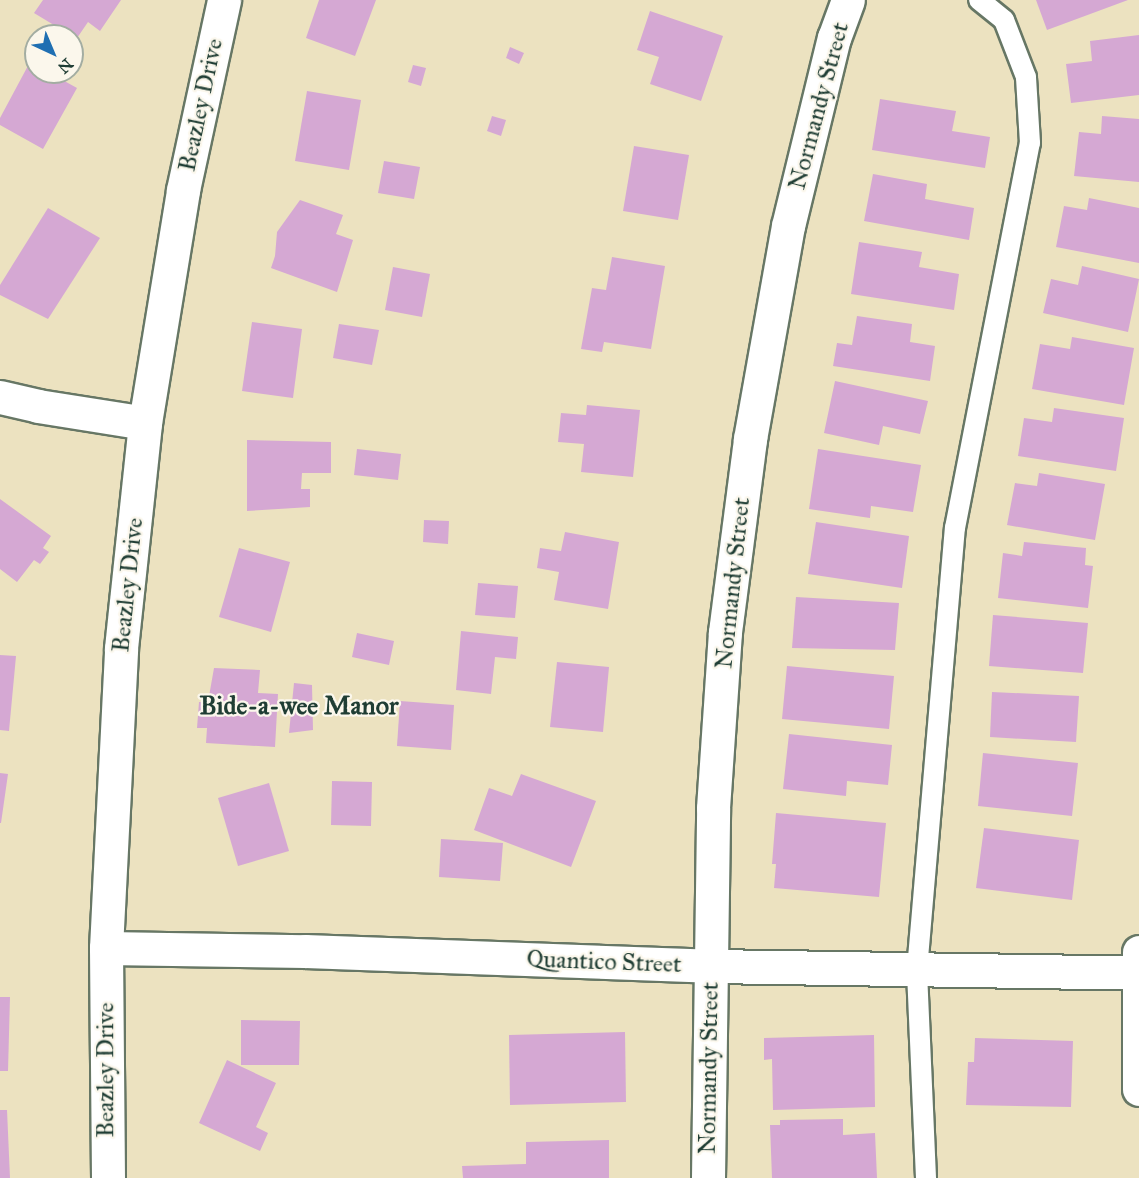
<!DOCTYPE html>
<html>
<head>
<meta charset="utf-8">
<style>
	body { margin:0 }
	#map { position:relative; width:1139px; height:1178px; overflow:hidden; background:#ece2c0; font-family:"IM FELL Great Primer",serif }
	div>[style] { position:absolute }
	.building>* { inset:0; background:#d5a8d3 }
	.roads { filter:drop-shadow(2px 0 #677765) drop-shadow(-2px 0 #677765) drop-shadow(0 2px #677765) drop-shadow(0 -2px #677765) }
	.lane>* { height:20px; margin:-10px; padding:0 10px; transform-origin:10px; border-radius:10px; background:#fff }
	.street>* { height:33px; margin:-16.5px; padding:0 16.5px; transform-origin:16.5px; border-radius:16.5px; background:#fff }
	span { translate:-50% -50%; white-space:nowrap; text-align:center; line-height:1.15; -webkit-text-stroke:4.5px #fbf7ec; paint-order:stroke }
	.street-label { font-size:24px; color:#1f3d34 }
	.neighbourhood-label { font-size:26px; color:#1f3d34; font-weight:700 }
	.north { position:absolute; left:24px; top:24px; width:60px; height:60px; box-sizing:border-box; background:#fbf7ec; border:2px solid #a3ada2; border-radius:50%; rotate:136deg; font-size:16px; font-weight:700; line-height:24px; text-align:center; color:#1f3d34 }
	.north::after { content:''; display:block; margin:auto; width:21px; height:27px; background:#1f6fb2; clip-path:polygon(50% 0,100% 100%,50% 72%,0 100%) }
</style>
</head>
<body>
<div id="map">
	<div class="building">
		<i style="clip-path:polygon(43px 0,121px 0,100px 31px,88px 22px,75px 41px,72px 36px,34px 13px)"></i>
		<i style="clip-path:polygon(319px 0,376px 0,355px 56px,306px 38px)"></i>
		<i style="clip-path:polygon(1036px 0,1128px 0,1047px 30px)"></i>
		<i style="clip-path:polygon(650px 11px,723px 36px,701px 101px,650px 84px,659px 57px,637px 50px)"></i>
		<i style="clip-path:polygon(1139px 35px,1139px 95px,1071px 103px,1066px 64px,1092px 61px,1090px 41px)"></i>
		<i style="clip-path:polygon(510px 47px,524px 53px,519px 64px,506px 58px)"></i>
		<i style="clip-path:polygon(30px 62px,36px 65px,36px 72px,48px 72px,77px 88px,43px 149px,0 125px,0 118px)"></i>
		<i style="clip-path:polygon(413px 65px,426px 68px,421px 86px,408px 82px)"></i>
		<i style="clip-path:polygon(307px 91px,361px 100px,349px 170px,295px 161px)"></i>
		<i style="clip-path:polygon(880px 99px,956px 111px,952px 131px,990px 137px,985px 168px,872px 150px)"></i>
		<i style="clip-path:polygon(492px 116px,506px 120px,501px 136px,487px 131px)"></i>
		<i style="clip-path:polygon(1102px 116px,1139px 119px,1139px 182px,1074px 176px,1079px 132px,1101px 134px)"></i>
		<i style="clip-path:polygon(634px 146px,689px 155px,678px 220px,623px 211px)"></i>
		<i style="clip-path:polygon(384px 161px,420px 167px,414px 199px,378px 193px)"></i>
		<i style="clip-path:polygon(873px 174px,927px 184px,925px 199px,974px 208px,969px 240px,864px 221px)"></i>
		<i style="clip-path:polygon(1089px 198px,1139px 208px,1139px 263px,1056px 247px,1064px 206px,1087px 210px)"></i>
		<i style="clip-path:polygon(300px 200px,343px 215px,336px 234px,353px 240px,337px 292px,271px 268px,275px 256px,277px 232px)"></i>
		<i style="clip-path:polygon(48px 208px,100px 238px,48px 319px,0 295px,0 285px)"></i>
		<i style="clip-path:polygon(859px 242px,922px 252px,919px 267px,959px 274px,954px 310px,851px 294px)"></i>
		<i style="clip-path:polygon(612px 257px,665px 266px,651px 349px,604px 342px,602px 352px,581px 349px,592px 288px,606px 290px)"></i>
		<i style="clip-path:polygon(1082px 266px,1139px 279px,1128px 332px,1043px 313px,1051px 279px,1078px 285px)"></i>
		<i style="clip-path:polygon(393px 267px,430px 274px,422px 317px,385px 310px)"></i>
		<i style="clip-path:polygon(857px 316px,912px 324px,910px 342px,935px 346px,930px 381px,833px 366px,837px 343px,852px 345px)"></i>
		<i style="clip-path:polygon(252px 322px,302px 329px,293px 398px,242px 391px)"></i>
		<i style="clip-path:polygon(339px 324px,379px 330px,372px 365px,333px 358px)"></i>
		<i style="clip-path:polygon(1072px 337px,1134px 348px,1124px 405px,1032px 389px,1040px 344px,1070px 349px)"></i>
		<i style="clip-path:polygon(835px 381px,928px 401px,920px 434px,883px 426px,879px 445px,824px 433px)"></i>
		<i style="clip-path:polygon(587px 405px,640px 410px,633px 477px,581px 472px,584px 444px,558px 442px,561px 413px,586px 415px)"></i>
		<i style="clip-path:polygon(1054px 408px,1124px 418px,1116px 471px,1018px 456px,1024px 418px,1052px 422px)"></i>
		<i style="clip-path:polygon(247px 440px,331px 442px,331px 473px,302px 473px,301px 489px,310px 489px,310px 507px,247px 511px)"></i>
		<i style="clip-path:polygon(357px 449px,401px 454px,398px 480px,354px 475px)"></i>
		<i style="clip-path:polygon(818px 449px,921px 465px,913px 512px,871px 506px,870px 518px,809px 509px)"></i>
		<i style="clip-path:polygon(1039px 473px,1105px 484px,1095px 540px,1007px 525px,1015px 483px,1037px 486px)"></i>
		<i style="clip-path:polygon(0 499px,51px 536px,43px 548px,49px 552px,40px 564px,34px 560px,17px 582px,0 569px)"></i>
		<i style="clip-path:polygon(424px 520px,449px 521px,448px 544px,423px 542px)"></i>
		<i style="clip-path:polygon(816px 522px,909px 536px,902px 588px,808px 574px)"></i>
		<i style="clip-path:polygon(565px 532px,619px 542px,608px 609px,554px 600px,559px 572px,537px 568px,540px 548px,561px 551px)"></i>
		<i style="clip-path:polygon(1024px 542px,1086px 548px,1085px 565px,1093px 566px,1088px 608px,998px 598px,1003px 553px,1022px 556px)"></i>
		<i style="clip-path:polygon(239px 548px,290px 562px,271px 632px,219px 617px)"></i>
		<i style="clip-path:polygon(478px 583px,518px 586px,515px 618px,475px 615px)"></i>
		<i style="clip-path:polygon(796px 597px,899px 603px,895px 650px,792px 648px)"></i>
		<i style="clip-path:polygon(993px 615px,1088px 623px,1083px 673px,989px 666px)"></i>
		<i style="clip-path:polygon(461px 631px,518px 637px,516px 659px,495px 657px,491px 694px,456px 690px)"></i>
		<i style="clip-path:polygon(357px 633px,394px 641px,389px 665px,352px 657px)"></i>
		<i style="clip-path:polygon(0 655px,16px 656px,9px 731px,0 730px)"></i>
		<i style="clip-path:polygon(557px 662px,609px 667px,603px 732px,550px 727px)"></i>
		<i style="clip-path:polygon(787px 666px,894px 676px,889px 729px,782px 719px)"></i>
		<i style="clip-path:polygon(214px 668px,260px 670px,258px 693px,278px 694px,275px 747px,206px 743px,207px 728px,197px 728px,199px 702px,208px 702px)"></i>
		<i style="clip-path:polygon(294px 683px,312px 685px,313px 730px,289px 733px)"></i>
		<i style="clip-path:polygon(992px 692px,1079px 696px,1076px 742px,990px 737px)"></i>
		<i style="clip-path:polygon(400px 701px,454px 705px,451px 750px,397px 746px)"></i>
		<i style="clip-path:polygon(789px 734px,892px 745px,888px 785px,847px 781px,846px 796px,783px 789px)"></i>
		<i style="clip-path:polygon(983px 753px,1078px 763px,1072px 816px,978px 806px)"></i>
		<i style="clip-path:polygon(0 773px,8px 774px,1px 823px,0 823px)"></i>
		<i style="clip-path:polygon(521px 774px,596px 801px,571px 867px,474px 830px,489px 788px,512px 796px)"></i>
		<i style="clip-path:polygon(332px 781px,372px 782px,371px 826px,331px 825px)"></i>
		<i style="clip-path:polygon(269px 783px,289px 851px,238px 866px,218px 798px)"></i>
		<i style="clip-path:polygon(776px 813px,886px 823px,879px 897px,774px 888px,776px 864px,772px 864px)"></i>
		<i style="clip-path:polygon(984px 828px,1079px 840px,1072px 900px,976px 888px)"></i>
		<i style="clip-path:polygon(441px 839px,503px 843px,500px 881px,439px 877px)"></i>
		<i style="clip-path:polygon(0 997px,10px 997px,8px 1071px,0 1071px)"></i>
		<i style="clip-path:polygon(241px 1020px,300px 1021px,299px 1065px,241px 1065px)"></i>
		<i style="clip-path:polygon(625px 1032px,626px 1102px,510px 1105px,509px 1035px)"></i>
		<i style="clip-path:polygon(874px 1035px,875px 1107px,773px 1110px,772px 1059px,764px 1060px,764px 1038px)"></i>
		<i style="clip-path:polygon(975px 1038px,1073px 1041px,1071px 1107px,966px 1105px,968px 1062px,974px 1062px)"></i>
		<i style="clip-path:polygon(227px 1060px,276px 1083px,256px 1127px,268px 1133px,260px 1151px,199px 1123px)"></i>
		<i style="clip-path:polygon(0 1110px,7px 1110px,10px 1178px,0 1178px)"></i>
		<i style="clip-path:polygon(843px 1119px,843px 1135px,875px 1133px,877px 1178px,772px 1178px,770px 1125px,780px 1125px,780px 1120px)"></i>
		<i style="clip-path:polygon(609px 1140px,609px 1178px,463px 1178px,462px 1166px,526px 1164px,526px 1142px)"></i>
	</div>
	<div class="roads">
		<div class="lane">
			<i style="left:926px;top:1178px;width:208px;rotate:-92.5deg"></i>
			<i style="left:917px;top:970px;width:444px;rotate:-85.1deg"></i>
			<i style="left:955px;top:528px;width:392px;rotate:-79deg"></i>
			<i style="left:1030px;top:143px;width:66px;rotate:-93.5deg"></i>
			<i style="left:1026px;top:77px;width:61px;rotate:-111.1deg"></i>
			<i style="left:1004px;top:20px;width:32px;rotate:-141deg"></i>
		</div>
		<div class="street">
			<i style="left:0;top:397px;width:39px;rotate:13deg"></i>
			<i style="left:38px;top:406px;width:108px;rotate:9deg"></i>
			<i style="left:106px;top:948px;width:199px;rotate:0.9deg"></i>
			<i style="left:305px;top:951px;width:405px;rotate:2.1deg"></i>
			<i style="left:710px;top:966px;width:428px;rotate:0.9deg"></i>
			<i style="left:1139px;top:952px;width:137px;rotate:90deg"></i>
			<i style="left:108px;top:1178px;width:230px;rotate:-90.5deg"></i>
			<i style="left:106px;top:948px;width:300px;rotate:-87.1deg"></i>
			<i style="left:121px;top:648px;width:226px;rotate:-83.9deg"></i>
			<i style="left:145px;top:423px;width:236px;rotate:-80.7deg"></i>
			<i style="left:183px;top:190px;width:194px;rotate:-77.8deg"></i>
			<i style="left:708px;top:1178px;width:370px;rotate:-89.2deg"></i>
			<i style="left:713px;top:808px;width:176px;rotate:-86.1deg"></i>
			<i style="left:725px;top:632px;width:195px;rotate:-82.6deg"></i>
			<i style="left:750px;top:439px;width:216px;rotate:-79.9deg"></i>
			<i style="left:788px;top:226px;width:194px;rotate:-76.3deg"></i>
			<i style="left:834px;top:38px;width:40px;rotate:-69.8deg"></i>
		</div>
	</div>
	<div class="street-label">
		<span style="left:201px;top:105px;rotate:-78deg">Beazley Drive</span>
		<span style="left:819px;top:106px;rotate:-75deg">Normandy Street</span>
		<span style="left:733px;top:583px;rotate:-84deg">Normandy Street</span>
		<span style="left:128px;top:585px;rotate:-84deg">Beazley Drive</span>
		<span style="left:604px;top:962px;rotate:2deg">Quantico Street</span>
		<span style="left:709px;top:1068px;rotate:-89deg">Normandy Street</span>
		<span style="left:106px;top:1070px;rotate:-90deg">Beazley Drive</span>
	</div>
	<div class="neighbourhood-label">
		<span style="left:299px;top:706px">Bide-a-wee Manor</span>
	</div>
	<div class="north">N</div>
</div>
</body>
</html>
